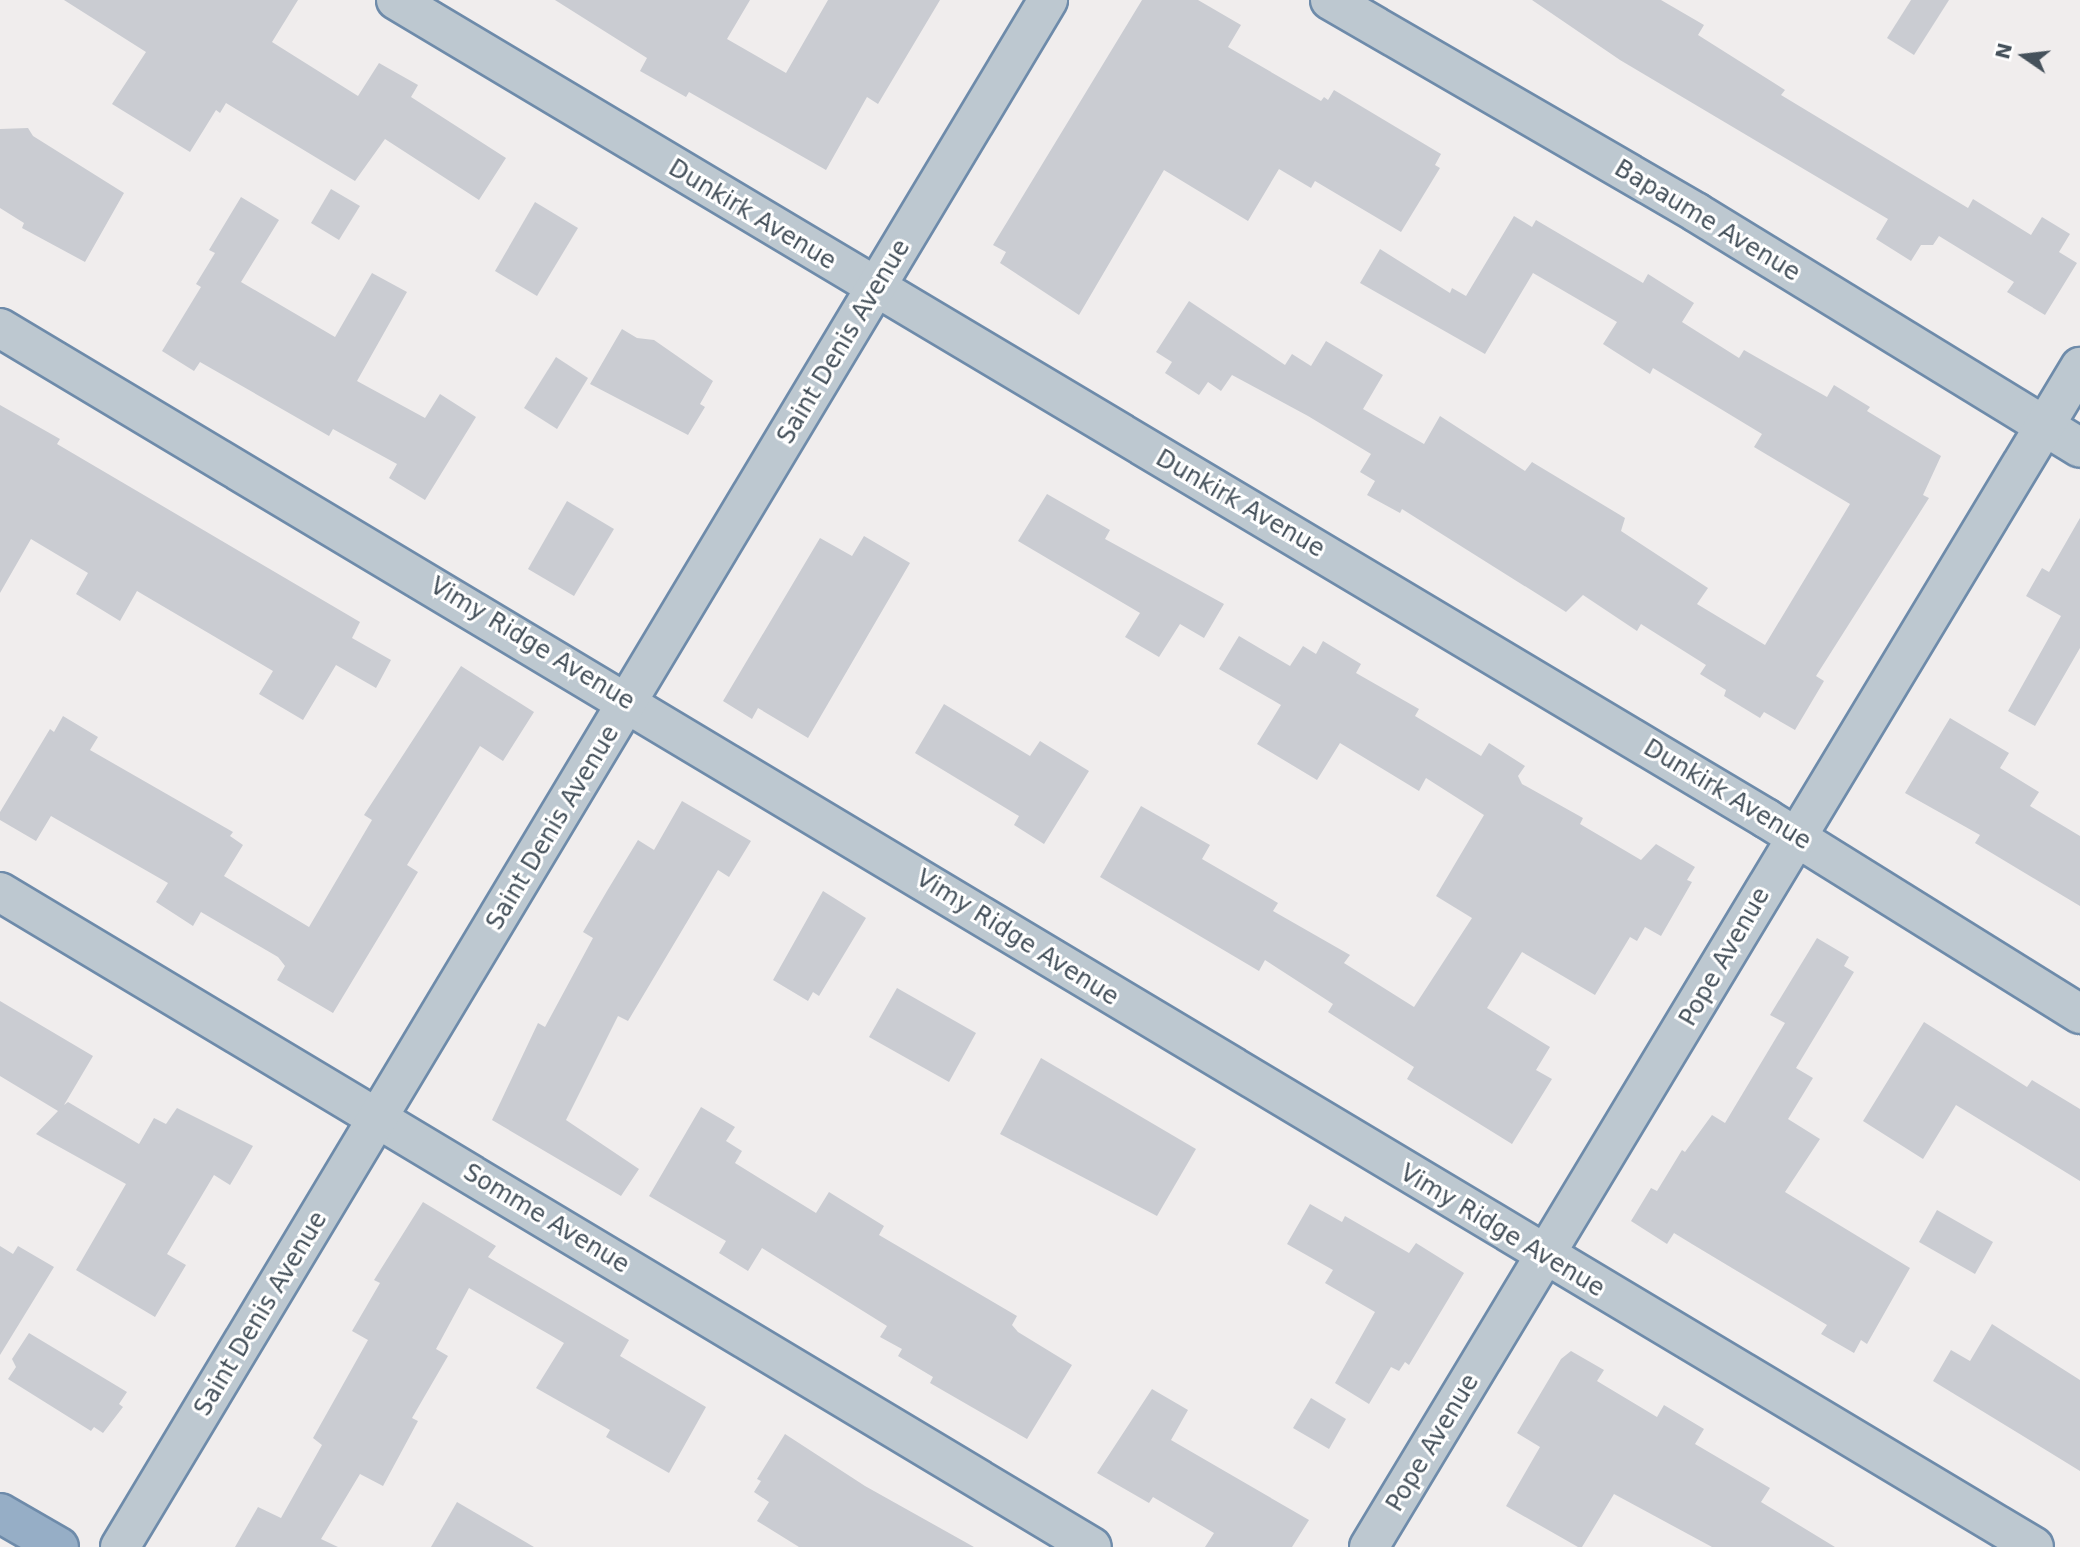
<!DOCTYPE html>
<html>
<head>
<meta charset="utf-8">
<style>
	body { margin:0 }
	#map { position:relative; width:2080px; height:1547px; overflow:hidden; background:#f0eded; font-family:"DejaVu Sans",sans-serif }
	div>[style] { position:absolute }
	.building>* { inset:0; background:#caccd2 }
	.roads { filter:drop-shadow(2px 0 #6e8baa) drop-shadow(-2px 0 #6e8baa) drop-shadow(0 2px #6e8baa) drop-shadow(0 -2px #6e8baa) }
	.minor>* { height:38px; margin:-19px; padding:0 19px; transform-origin:19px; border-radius:19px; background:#bdc8d0 }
	.trunk>* { height:38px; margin:-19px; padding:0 19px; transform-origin:19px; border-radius:19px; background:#96aec6 }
	span { translate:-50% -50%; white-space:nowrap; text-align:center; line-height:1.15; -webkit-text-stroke:6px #fff; paint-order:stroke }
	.street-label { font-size:24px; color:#45515b }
	.north { position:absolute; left:1989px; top:21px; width:70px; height:70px; -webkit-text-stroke:5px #fff; paint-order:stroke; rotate:284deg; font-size:19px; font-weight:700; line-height:28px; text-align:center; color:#45515b }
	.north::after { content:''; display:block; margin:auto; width:24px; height:32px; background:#45515b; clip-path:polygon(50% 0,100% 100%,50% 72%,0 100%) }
</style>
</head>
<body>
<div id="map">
	<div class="building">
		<i style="clip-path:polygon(64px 0,298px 0,272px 42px,358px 96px,379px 63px,418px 85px,411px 97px,506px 158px,479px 200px,385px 139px,355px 181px,226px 103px,220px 113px,216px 110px,190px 152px,112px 104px,146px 52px)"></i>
		<i style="clip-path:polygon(555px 0,750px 0,727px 39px,786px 73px,828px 0,940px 0,878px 104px,867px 97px,826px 170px,689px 92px,686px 97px,640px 71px,647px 58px)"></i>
		<i style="clip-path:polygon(1142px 0,1198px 0,1241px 25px,1228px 47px,1321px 101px,1324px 97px,1328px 100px,1334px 90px,1441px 154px,1435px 165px,1440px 168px,1401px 232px,1315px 181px,1311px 188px,1279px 169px,1248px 221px,1164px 170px,1079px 315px,1000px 263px,1006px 252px,993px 245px)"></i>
		<i style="clip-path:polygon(1532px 0,1661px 0,1704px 25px,1698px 35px,1785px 90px,1781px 95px,1968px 208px,1973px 199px,2031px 235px,2042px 217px,2070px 234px,2059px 252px,2077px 263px,2045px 315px,2007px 292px,2014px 282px,1939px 236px,1933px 245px,1921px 245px,1911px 261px,1876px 239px,1888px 219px,1620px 60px)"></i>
		<i style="clip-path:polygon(1911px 0,1949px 0,1914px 55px,1887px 38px)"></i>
		<i style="clip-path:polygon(28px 128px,33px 136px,124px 193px,85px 262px,22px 228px,24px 223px,0 208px,0 129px)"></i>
		<i style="clip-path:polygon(331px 189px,360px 206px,339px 240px,311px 223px)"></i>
		<i style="clip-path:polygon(241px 197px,279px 220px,241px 282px,335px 337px,372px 273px,407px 292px,357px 381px,425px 418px,440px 394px,476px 417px,425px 500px,389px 478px,397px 464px,333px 429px,329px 436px,200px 362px,194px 371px,162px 351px,201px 287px,196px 284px,215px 253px,209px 250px)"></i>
		<i style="clip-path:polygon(535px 202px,578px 228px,537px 296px,495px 271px)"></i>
		<i style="clip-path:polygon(1514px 216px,1532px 227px,1536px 220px,1643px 283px,1648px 274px,1694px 303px,1682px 322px,1739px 358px,1744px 350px,1827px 397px,1834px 385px,1870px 407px,1867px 411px,1941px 456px,1923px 495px,1929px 498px,1816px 676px,1824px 681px,1795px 730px,1764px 712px,1760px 718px,1724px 696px,1726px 690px,1700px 674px,1706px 665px,1641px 624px,1637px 631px,1583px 595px,1566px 612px,1402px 509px,1400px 513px,1367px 495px,1375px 481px,1360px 472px,1371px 454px,1308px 416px,1232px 375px,1221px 391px,1208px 382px,1199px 395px,1165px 373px,1172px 362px,1156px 352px,1189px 301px,1285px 365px,1292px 354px,1311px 366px,1326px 341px,1383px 375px,1363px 409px,1424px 444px,1440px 416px,1525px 471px,1532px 462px,1625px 518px,1621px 531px,1708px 588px,1697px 604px,1765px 645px,1850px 504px,1754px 447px,1762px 434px,1653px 368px,1650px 374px,1603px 344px,1617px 322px,1533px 273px,1485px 354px,1360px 283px,1380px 249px,1450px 293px,1452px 288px,1466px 296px)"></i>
		<i style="clip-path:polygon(622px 329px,637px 338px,654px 340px,713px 381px,700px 404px,705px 407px,688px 435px,590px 384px)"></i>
		<i style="clip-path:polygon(556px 357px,588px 378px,557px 429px,524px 408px)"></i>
		<i style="clip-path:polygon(0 405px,60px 439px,57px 444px,360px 622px,352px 638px,391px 660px,376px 688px,336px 665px,303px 720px,259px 694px,273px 671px,137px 591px,120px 621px,76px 594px,88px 573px,31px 539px,0 593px)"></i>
		<i style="clip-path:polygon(1047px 494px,1110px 530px,1105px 539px,1224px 604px,1204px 638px,1180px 624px,1159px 657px,1125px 637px,1140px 613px,1018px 541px)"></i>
		<i style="clip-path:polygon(567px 501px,614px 529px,574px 596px,528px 569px)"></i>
		<i style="clip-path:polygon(2080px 518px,2080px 648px,2035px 726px,2008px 711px,2061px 616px,2026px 596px,2042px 568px,2049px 572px)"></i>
		<i style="clip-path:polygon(864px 536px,910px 563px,808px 738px,758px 708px,752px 719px,723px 701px,820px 538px,852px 556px)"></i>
		<i style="clip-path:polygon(1239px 636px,1290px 666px,1303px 646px,1316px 654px,1323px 641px,1361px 664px,1356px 673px,1419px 709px,1415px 716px,1481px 756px,1489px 743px,1525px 766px,1518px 776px,1522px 784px,1583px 818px,1580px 824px,1641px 860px,1656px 844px,1695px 867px,1687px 880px,1692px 882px,1661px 936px,1645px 927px,1637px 941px,1630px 937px,1595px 995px,1522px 952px,1487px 1008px,1550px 1047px,1536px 1070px,1552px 1079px,1512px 1144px,1407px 1079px,1414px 1067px,1328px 1012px,1333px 1004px,1265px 960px,1259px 971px,1100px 877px,1141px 806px,1210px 845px,1202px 859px,1278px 903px,1273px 911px,1350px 955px,1344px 963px,1414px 1007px,1472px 918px,1436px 896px,1484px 815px,1426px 778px,1419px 791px,1340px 743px,1317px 780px,1257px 744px,1281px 705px,1219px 669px)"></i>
		<i style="clip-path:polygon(461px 666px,534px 712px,503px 761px,480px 746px,407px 865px,418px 872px,333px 1013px,277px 980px,285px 966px,278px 957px,201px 912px,193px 926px,156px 902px,168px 883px,51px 816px,36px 841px,0 820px,0 812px,50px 729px,54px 732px,63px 716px,98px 737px,90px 750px,233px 832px,230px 836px,243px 845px,224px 876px,309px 927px,372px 820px,364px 815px)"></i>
		<i style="clip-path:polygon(944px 704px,1030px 756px,1040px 741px,1089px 771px,1044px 844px,1014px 825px,1019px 816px,915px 753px)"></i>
		<i style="clip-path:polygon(1950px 718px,2009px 753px,2000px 768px,2039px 792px,2030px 806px,2080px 836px,2080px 906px,1975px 843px,1980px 835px,1905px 793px)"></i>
		<i style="clip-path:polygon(682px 801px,751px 841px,729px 877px,718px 870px,628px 1021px,618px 1016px,566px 1120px,639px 1169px,621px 1196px,492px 1120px,538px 1023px,545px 1027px,593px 938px,583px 932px,607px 891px,638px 840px,654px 850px)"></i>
		<i style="clip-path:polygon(823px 891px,866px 918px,819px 996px,813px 992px,808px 1001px,773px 980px)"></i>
		<i style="clip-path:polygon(1817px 938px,1849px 957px,1844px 966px,1854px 972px,1796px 1068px,1813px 1078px,1788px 1119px,1820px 1139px,1785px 1192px,1910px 1268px,1867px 1344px,1861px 1340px,1854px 1353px,1821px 1334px,1827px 1325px,1692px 1244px,1674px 1233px,1667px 1244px,1631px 1221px,1651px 1188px,1657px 1191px,1682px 1150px,1685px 1152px,1712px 1115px,1725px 1123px,1785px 1023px,1770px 1015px)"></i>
		<i style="clip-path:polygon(897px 988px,976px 1033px,949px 1082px,869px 1037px)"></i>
		<i style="clip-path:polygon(0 1001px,93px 1056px,64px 1105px,68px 1102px,139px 1144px,154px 1118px,166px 1124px,177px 1108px,253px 1146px,230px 1185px,214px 1175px,167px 1254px,186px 1265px,155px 1317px,76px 1270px,126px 1184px,36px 1134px,58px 1111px,0 1076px)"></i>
		<i style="clip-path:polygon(1924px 1022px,2027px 1087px,2032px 1080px,2080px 1109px,2080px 1181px,1956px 1105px,1923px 1159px,1863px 1121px)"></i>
		<i style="clip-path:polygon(1041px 1058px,1196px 1149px,1157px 1216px,1000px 1134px)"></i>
		<i style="clip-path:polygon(701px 1107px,735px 1127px,726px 1141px,742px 1151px,735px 1163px,816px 1213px,829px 1192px,884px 1226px,879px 1235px,1017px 1316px,1012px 1325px,1018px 1332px,1072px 1365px,1027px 1439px,930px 1383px,933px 1377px,898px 1356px,902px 1349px,880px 1337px,887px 1326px,762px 1248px,748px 1271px,719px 1253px,726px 1241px,649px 1196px)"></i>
		<i style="clip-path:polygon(423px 1202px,496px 1246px,488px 1257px,629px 1340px,620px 1356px,706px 1407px,669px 1473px,606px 1437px,610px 1430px,536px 1388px,564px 1343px,469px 1288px,436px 1349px,448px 1356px,412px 1418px,418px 1421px,383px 1486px,360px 1474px,321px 1539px,338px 1547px,235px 1547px,258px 1507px,281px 1518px,322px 1445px,313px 1438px,368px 1340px,352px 1331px,380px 1283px,374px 1280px)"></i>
		<i style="clip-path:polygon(1310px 1204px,1342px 1222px,1345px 1216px,1409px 1253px,1416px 1243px,1464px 1273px,1409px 1365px,1405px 1362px,1399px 1371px,1391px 1367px,1369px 1404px,1335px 1383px,1375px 1312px,1325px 1283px,1333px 1270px,1287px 1244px)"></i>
		<i style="clip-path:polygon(1937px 1210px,1993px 1242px,1975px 1274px,1919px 1242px)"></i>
		<i style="clip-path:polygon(0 1246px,13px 1254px,18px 1246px,54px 1267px,0 1355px)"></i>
		<i style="clip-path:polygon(1992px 1324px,2080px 1380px,2080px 1471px,1933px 1381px,1951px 1350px,1970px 1361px)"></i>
		<i style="clip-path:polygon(29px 1333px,127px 1392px,119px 1404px,123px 1407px,103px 1433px,94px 1427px,91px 1431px,8px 1379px,16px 1367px,12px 1359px)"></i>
		<i style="clip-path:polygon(1571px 1351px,1604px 1370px,1597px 1381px,1657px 1417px,1664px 1405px,1704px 1429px,1695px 1444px,1770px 1488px,1761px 1502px,1835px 1547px,1712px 1547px,1614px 1494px,1582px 1547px,1578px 1547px,1506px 1506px,1540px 1447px,1517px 1433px,1561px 1359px)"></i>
		<i style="clip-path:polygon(1152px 1389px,1188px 1410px,1171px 1440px,1309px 1520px,1292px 1547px,1205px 1547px,1214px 1533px,1153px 1497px,1149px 1503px,1097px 1473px)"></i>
		<i style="clip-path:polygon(1311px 1398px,1346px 1419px,1329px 1449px,1293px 1428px)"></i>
		<i style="clip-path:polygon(785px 1434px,865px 1486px,974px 1547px,799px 1547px,757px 1521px,769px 1502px,754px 1492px,761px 1481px,757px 1479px)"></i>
		<i style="clip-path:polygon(457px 1502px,534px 1547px,431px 1547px)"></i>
	</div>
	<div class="roads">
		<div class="minor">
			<i style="left:396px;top:0;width:1597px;rotate:30.85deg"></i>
			<i style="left:1767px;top:819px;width:369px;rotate:31.9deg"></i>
			<i style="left:1330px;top:0;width:424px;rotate:30.1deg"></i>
			<i style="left:1697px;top:213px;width:449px;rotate:31.5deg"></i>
			<i style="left:0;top:328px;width:2371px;rotate:30.93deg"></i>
			<i style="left:0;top:892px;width:1273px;rotate:30.96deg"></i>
			<i style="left:120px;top:1547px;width:1804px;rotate:-59.04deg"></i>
			<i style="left:1369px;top:1547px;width:1378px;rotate:-58.93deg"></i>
		</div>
		<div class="trunk">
			<i style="left:0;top:1513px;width:68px;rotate:30deg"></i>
		</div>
	</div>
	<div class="street-label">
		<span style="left:752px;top:215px;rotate:31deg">Dunkirk Avenue</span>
		<span style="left:1707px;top:221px;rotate:31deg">Bapaume Avenue</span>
		<span style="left:844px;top:342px;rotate:-59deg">Saint Denis Avenue</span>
		<span style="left:1240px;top:504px;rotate:30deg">Dunkirk Avenue</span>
		<span style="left:532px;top:644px;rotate:31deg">Vimy Ridge Avenue</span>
		<span style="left:1727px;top:795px;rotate:31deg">Dunkirk Avenue</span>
		<span style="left:553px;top:828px;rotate:-59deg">Saint Denis Avenue</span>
		<span style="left:1017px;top:938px;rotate:32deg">Vimy Ridge Avenue</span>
		<span style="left:1725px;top:957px;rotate:-60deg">Pope Avenue</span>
		<span style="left:546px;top:1219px;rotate:31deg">Somme Avenue</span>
		<span style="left:1502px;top:1231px;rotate:31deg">Vimy Ridge Avenue</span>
		<span style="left:261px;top:1314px;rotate:-59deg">Saint Denis Avenue</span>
		<span style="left:1433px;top:1443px;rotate:-59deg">Pope Avenue</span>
	</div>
	<div class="north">N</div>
</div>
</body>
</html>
